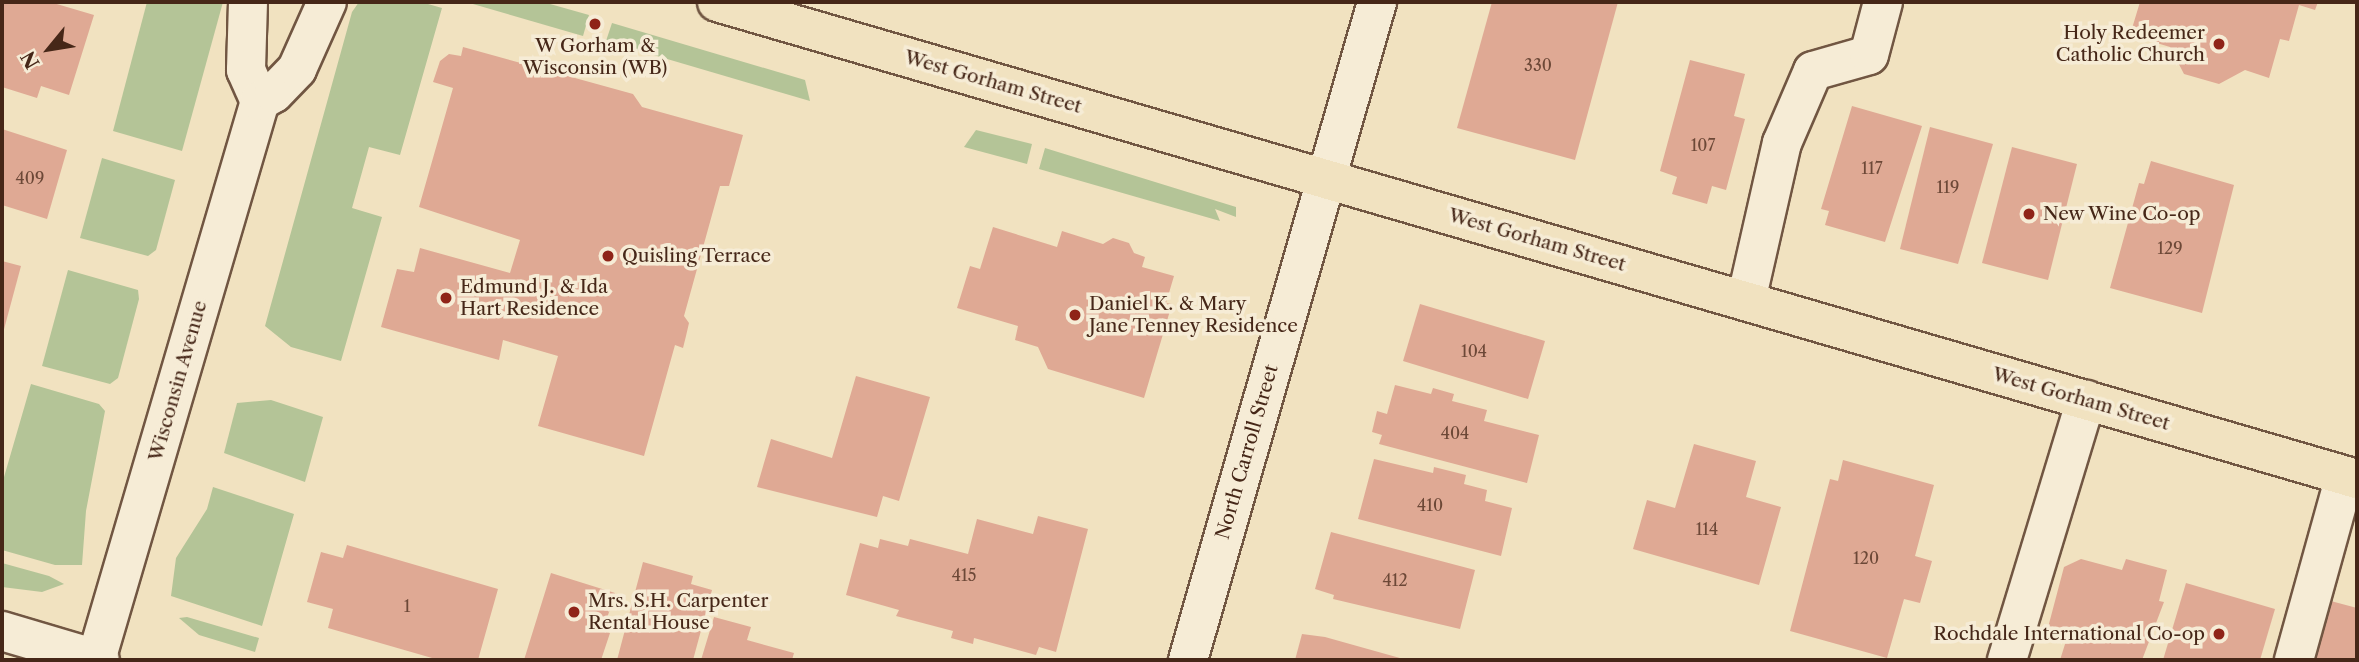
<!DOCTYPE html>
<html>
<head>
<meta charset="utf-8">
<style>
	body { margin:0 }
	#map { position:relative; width:2359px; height:662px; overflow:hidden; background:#f1e2c0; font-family:"Libre Caslon Text",serif }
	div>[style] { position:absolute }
	.green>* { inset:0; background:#b4c497 }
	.building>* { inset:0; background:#dfa994 }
	.roads { filter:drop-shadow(2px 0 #715642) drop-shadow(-2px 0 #715642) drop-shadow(0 2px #715642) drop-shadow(0 -2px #715642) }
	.minor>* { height:38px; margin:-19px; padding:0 19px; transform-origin:19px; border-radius:19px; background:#f6ecd6 }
	.major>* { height:38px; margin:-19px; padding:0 19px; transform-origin:19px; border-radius:19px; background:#f1e2c0 }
	.dots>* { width:19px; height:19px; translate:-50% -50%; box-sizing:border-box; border:4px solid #f6ecd6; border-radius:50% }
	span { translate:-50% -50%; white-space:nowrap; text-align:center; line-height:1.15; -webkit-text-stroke:7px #f6ecd6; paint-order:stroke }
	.number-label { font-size:16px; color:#6c4837 }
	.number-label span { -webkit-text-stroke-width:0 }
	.poi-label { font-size:19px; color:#462718 }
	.right { translate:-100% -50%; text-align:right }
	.left { translate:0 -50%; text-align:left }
	.street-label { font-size:19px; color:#462718 }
	.frame { position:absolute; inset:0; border:4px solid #462718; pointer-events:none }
	.north { position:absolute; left:14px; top:14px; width:70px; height:70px; -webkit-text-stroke:5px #f6ecd6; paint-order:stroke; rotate:240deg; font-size:19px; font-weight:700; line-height:28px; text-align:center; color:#462718 }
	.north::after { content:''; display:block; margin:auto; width:24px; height:32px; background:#462718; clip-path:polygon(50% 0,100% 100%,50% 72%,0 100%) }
</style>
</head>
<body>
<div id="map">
	<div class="green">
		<i style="clip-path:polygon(147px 2px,223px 2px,182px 151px,113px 131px)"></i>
		<i style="clip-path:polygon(359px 2px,421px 2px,442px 8px,400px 155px,369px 147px,352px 208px,382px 217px,341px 361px,291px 347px,265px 326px,352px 12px)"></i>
		<i style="clip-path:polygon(466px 2px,543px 2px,589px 15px,583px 36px)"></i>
		<i style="clip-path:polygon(612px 23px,805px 80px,810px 101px,606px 41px)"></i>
		<i style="clip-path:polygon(976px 130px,1032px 144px,1027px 164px,964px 147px)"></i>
		<i style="clip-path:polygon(1045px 148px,1236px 207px,1236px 217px,1215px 209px,1220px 221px,1039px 169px)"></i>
		<i style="clip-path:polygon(102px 158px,175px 180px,156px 250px,148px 256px,80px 238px)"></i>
		<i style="clip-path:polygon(68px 270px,138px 290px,139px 299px,118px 378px,110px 384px,42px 366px)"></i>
		<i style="clip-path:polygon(31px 384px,99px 404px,105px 411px,86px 511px,82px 565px,55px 565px,2px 550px,2px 484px)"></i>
		<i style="clip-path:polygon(271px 400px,323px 417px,305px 482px,224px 453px,237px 403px)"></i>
		<i style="clip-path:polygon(213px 487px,294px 514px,262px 626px,171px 596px,176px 558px,207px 509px)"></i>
		<i style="clip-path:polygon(2px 563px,49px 576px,64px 584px,42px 592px,2px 587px)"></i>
		<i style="clip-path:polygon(187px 617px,259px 638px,255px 652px,199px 635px,179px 618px)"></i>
	</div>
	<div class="building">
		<i style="clip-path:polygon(2px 2px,50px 2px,94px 15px,69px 95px,41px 86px,37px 98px,2px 87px)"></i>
		<i style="clip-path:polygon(1492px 2px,1618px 2px,1575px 160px,1457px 128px)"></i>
		<i style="clip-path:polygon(2140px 2px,2318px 2px,2315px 10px,2299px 5px,2289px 41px,2280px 39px,2269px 78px,2245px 70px,2219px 84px,2184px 74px,2170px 47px,2130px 35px)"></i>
		<i style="clip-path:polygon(463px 47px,633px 94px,642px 107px,743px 135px,729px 186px,720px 186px,684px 316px,689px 323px,686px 336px,683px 348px,675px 345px,644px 456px,538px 426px,558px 356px,503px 340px,499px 360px,381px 327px,397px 269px,414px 272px,420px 248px,510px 273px,520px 240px,419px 207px,453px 88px,433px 82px,440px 61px,449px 54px,461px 56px)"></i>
		<i style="clip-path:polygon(1690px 60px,1745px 74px,1734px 116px,1745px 119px,1726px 190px,1712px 186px,1707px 204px,1672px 194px,1677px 177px,1660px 171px)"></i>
		<i style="clip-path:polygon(1852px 106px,1922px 126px,1885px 242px,1825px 225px,1829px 211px,1821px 209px)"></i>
		<i style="clip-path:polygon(1930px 127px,1993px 144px,1958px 264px,1900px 249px)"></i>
		<i style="clip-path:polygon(2px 129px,67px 150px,47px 219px,2px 205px)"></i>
		<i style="clip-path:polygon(2012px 147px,2077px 164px,2048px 280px,1982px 263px)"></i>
		<i style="clip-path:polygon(2151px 161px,2234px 185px,2202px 313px,2110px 288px,2139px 183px,2144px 184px)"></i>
		<i style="clip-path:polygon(993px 227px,1057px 247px,1062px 231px,1103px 244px,1113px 238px,1129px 243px,1134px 253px,1145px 257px,1142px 267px,1174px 276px,1166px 303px,1172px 304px,1144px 398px,1048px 369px,1038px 347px,1015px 340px,1018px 326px,957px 308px,970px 266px,980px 269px)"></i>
		<i style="clip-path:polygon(2px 261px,21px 266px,3px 333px,2px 333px)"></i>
		<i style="clip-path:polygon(1420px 304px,1545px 341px,1528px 399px,1403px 361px)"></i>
		<i style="clip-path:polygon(856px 376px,930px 397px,899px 501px,883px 496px,877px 517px,757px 487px,771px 439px,832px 458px)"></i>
		<i style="clip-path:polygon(1395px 385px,1431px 394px,1433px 388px,1454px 394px,1452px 401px,1487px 410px,1484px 421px,1539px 435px,1527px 483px,1379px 444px,1382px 435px,1372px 432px,1377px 411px,1387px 414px)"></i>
		<i style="clip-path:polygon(1694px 444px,1756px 461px,1746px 497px,1781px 507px,1759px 585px,1633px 549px,1647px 500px,1675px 508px)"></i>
		<i style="clip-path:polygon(1374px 459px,1433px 473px,1434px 467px,1466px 475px,1464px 484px,1487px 490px,1485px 501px,1512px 508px,1501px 556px,1358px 519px)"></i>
		<i style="clip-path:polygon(1843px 460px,1934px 485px,1915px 556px,1932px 561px,1920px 603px,1904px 599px,1887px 658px,1790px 631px,1830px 479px,1838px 481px)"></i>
		<i style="clip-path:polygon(1038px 516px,1088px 529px,1056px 652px,1039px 647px,1036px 655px,974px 638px,973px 644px,951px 638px,953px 631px,896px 616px,899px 610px,846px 595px,860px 543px,878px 548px,880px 539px,908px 546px,910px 539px,968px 554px,977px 519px,1033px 534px)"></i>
		<i style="clip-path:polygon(1331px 532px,1475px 570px,1460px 629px,1333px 599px,1334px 595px,1315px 589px)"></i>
		<i style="clip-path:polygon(347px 545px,498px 589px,478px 660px,439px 660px,328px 628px,333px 609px,307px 602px,321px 552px,343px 558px)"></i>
		<i style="clip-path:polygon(2081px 559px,2122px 570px,2126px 559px,2167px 570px,2159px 601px,2164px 602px,2142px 660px,2060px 660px,2066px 641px,2046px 635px,2064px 567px)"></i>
		<i style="clip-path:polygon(643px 562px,693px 576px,691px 584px,712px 590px,693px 660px,617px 660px)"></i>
		<i style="clip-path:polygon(551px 573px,615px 593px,603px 631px,610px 633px,601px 660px,524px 660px)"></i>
		<i style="clip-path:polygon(2186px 583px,2275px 609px,2260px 660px,2163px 660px)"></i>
		<i style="clip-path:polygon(2327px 600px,2357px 608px,2357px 660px,2310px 660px)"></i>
		<i style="clip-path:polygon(714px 617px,751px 627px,747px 640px,794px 653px,792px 660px,701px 660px)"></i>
		<i style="clip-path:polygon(1302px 634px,1325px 637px,1407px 660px,1295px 660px)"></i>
	</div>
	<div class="roads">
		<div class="minor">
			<i style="left:248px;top:2px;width:68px;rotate:91.7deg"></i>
			<i style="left:246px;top:70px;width:34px;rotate:66deg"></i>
			<i style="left:1746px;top:301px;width:162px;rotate:-77.2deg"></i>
			<i style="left:1782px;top:143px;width:78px;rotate:-66.7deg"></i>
			<i style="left:1813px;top:71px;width:58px;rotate:-15.9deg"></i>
			<i style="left:1869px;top:55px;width:55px;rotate:-75.2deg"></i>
			<i style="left:2px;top:631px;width:102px;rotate:16.5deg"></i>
			<i style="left:96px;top:660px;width:583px;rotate:-73.65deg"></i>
			<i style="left:260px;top:101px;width:16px;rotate:-30deg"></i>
			<i style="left:274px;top:93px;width:33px;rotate:-46deg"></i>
			<i style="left:297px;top:69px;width:73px;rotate:-65.9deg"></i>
			<i style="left:1188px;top:660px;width:685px;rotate:-73.97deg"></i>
			<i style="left:2007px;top:660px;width:272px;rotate:-73.1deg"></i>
			<i style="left:2294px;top:660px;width:191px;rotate:-74.5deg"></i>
		</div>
		<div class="major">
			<i style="left:717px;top:2px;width:1708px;rotate:16.22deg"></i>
		</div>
	</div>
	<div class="dots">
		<i style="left:595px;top:24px;background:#8f2418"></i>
		<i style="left:2219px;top:44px;background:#8f2418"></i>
		<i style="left:2029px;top:214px;background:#8f2418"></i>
		<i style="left:608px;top:256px;background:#8f2418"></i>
		<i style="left:446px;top:298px;background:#8f2418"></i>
		<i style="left:1075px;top:315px;background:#8f2418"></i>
		<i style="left:574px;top:612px;background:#8f2418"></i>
		<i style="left:2219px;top:634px;background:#8f2418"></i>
	</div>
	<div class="number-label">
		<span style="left:1538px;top:65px">330</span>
		<span style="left:1703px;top:145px">107</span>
		<span style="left:1872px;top:168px">117</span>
		<span style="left:30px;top:178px">409</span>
		<span style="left:1948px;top:187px">119</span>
		<span style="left:2170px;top:248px">129</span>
		<span style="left:1474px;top:351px">104</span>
		<span style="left:1455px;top:433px">404</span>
		<span style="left:1430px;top:505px">410</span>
		<span style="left:1707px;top:529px">114</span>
		<span style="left:1866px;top:558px">120</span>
		<span style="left:964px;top:575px">415</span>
		<span style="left:1395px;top:580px">412</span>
		<span style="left:407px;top:606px">1</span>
	</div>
	<div class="poi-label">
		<span class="right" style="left:2205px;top:44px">Holy Redeemer<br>Catholic Church</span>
		<span style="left:595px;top:57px">W Gorham &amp;<br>Wisconsin (WB)</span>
		<span class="left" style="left:2043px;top:214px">New Wine Co-op</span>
		<span class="left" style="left:622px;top:256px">Quisling Terrace</span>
		<span class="left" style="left:460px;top:298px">Edmund J. &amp; Ida<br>Hart Residence</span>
		<span class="left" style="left:1089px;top:315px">Daniel K. &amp; Mary<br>Jane Tenney Residence</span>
		<span class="left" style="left:588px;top:612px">Mrs. S.H. Carpenter<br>Rental House</span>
		<span class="right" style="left:2205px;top:634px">Rochdale International Co-op</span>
	</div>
	<div class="street-label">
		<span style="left:993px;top:82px;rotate:16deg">West Gorham Street</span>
		<span style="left:1537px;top:240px;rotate:16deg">West Gorham Street</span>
		<span style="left:178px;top:381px;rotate:-74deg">Wisconsin Avenue</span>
		<span style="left:2081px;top:399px;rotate:16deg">West Gorham Street</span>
		<span style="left:1247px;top:452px;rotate:-74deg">North Carroll Street</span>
	</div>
	<div class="frame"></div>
	<div class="north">N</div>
</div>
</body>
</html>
